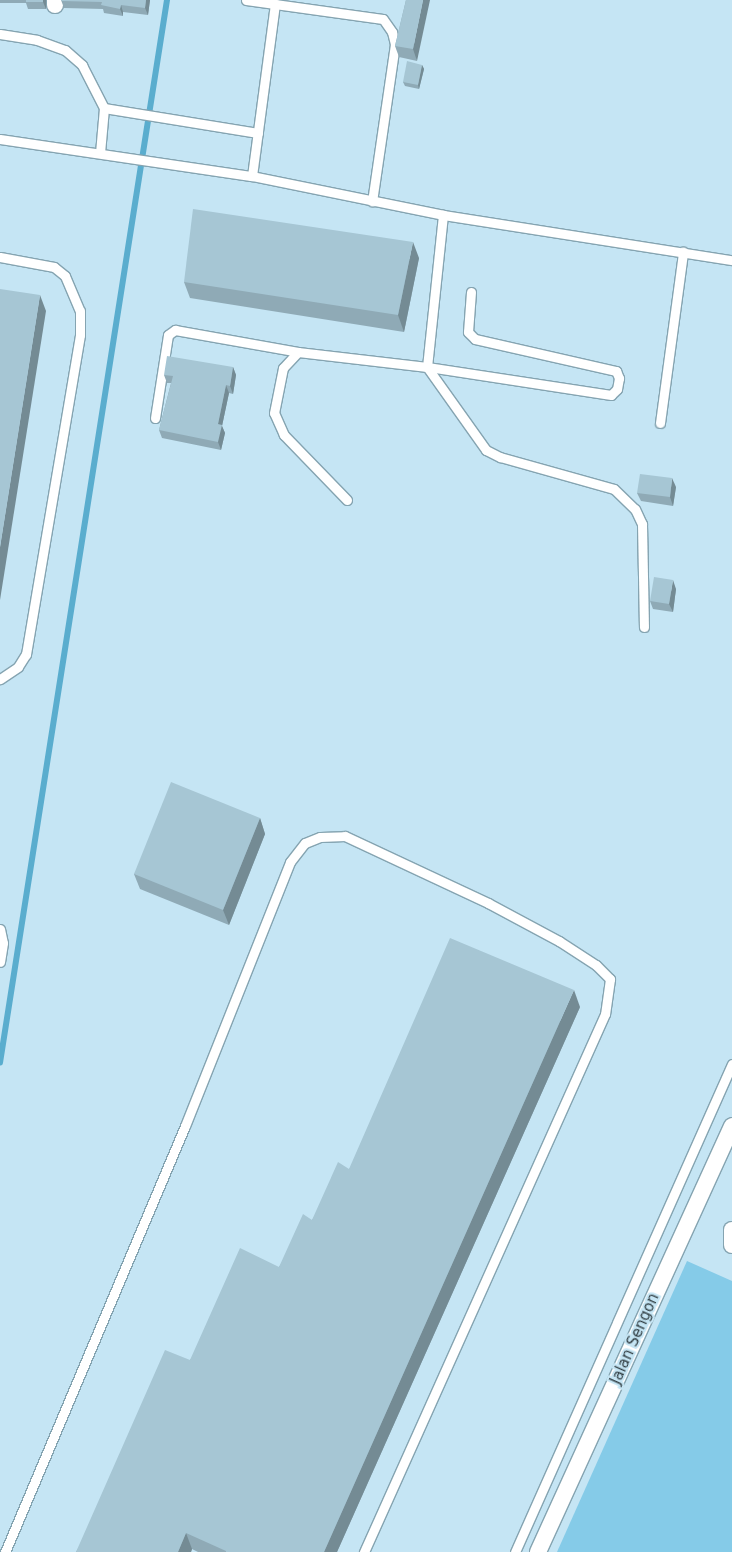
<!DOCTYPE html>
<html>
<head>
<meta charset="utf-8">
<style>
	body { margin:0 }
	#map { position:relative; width:732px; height:1552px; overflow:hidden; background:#c5e5f4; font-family:"DejaVu Sans",sans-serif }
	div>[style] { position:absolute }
	.green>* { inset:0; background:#85cbe8 }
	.stream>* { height:5.5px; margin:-2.75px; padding:0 2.75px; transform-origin:2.75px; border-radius:2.75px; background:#5aadce }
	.roads { filter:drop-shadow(1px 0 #85a4b1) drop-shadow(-1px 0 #85a4b1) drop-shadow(0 1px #85a4b1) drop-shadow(0 -1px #85a4b1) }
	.service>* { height:9px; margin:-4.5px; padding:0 4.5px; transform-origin:4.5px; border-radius:4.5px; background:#fff }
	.minor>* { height:16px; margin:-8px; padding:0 8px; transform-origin:8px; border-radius:8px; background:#fff }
	.wall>* { inset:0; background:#8faab6 }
	.shaded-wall>* { inset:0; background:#748b94 }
	.building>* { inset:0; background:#a6c6d4 }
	span { translate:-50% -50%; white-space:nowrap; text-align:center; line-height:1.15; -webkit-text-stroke:4.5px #c5e5f4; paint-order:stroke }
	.street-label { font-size:15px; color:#313e43 }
</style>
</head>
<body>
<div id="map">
	<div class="green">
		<i style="clip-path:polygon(687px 1261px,732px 1281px,732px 1552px,557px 1552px)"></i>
	</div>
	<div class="stream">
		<i style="left:0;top:1063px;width:1076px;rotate:-81.07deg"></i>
	</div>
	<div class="roads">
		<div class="service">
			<i style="left:246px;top:0;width:138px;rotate:7.9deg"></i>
			<i style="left:383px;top:19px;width:16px;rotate:55deg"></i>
			<i style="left:392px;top:32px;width:12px;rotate:76deg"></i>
			<i style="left:395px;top:44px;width:159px;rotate:98.3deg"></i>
			<i style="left:0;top:34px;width:37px;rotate:9deg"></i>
			<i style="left:37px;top:40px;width:30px;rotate:20deg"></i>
			<i style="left:65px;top:50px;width:23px;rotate:41deg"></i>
			<i style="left:82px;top:65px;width:48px;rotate:62.9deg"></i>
			<i style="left:104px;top:108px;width:45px;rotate:95.1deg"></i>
			<i style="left:104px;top:108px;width:156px;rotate:9.2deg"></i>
			<i style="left:0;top:139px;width:255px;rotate:8.4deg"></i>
			<i style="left:252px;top:176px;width:195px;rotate:11.5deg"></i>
			<i style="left:443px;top:215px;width:292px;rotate:8.9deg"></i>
			<i style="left:252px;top:176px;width:174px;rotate:-82.4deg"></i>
			<i style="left:0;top:257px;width:55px;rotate:10.5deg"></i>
			<i style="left:54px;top:267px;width:14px;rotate:39deg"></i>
			<i style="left:65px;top:276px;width:38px;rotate:67deg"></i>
			<i style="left:80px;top:311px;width:24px;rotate:90deg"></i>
			<i style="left:80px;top:335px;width:324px;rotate:99.6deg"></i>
			<i style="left:26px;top:654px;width:15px;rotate:122deg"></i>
			<i style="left:18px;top:667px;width:22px;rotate:146deg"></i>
			<i style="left:471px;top:292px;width:40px;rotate:94.3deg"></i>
			<i style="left:468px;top:332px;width:10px;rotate:45deg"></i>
			<i style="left:475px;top:339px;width:145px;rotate:12.8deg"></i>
			<i style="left:616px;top:371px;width:8px;rotate:67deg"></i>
			<i style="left:619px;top:378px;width:11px;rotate:100deg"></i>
			<i style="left:617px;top:389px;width:8px;rotate:135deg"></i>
			<i style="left:611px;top:395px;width:186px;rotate:-171.3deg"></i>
			<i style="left:427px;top:367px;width:102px;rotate:54.6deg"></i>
			<i style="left:486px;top:450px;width:16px;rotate:27deg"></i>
			<i style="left:500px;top:457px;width:118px;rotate:15.7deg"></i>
			<i style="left:614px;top:489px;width:29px;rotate:44deg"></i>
			<i style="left:635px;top:509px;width:17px;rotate:65deg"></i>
			<i style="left:642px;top:524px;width:103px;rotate:88.9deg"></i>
			<i style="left:155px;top:418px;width:84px;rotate:-81.1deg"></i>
			<i style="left:168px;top:335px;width:9px;rotate:-36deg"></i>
			<i style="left:175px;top:330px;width:125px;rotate:10.1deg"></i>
			<i style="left:660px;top:423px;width:173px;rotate:-82.3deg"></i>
			<i style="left:347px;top:500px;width:91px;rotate:-134.1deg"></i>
			<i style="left:284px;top:435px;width:24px;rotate:-114deg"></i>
			<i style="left:274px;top:413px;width:46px;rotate:-78.7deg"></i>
			<i style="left:283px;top:368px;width:22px;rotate:-47deg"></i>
			<i style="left:298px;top:352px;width:130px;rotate:6.6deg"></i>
			<i style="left:427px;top:367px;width:153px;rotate:-84deg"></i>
			<i style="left:0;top:929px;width:14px;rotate:78deg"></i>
			<i style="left:3px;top:943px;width:19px;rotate:99deg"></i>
			<i style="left:5px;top:1552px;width:462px;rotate:-67.1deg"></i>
			<i style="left:185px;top:1126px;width:284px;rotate:-68.3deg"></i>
			<i style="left:290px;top:862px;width:24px;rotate:-52deg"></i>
			<i style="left:305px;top:843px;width:16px;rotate:-22deg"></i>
			<i style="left:320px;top:837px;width:25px;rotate:-2deg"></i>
			<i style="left:345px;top:836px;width:158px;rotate:25.1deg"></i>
			<i style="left:488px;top:903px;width:81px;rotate:28.2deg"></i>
			<i style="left:559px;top:941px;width:44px;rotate:33deg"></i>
			<i style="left:596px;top:965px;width:20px;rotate:45deg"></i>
			<i style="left:610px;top:979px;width:35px;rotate:98deg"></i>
			<i style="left:605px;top:1014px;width:590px;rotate:114.13deg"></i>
			<i style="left:515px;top:1552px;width:534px;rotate:-66.03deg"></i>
		</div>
		<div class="minor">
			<i style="left:55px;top:0;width:5px;rotate:90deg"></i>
			<i style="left:732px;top:1230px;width:15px;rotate:90deg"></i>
			<i style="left:538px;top:1552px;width:468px;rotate:-65.5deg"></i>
		</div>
	</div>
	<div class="wall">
		<i style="clip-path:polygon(0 0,46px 0,46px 9px,28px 9px,26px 3px,0 3px)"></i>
		<i style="clip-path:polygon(61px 0,150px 0,148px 15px,123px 12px,123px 16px,104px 13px,103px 9px,64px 8px)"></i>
		<i style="clip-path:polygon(406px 0,417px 61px,399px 57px,395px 46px)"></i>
		<i style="clip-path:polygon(422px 65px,424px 69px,419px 89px,405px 86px,403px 82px)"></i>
		<i style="clip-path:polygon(419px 258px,404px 332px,190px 298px,184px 282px)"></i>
		<i style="clip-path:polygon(233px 367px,236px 375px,233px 394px,229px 393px,222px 426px,225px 433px,221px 450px,162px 438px,159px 430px,171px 383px,167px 383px,164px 375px)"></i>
		<i style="clip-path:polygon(676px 487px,673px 506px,641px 501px,637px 493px)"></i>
		<i style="clip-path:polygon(676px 589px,673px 612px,653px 609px,650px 601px)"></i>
		<i style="clip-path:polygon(260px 818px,265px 834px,229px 925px,140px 889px,134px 874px)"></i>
		<i style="clip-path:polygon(580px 1007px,337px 1552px,198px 1552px,192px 1549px,191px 1552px,76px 1552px,190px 1360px,279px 1267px,312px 1220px,349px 1169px)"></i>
	</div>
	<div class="shaded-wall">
		<i style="clip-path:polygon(43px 0,46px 0,46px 9px,43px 2px)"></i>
		<i style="clip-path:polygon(146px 0,150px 0,148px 15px,145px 8px)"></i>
		<i style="clip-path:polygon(423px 0,430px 0,417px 61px,413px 49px)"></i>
		<i style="clip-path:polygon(121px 5px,123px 12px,123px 16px,120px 9px)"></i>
		<i style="clip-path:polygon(422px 65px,424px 69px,419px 89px,418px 85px)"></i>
		<i style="clip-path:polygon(413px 242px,419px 258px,404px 332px,398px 315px)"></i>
		<i style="clip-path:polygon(40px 295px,46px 311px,0 600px,0 547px)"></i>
		<i style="clip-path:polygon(233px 367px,236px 375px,233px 394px,230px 386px)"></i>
		<i style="clip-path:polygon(226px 385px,229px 393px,222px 426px,225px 433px,221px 450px,218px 442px,218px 424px)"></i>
		<i style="clip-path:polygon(672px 478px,676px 487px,673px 506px,670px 497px)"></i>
		<i style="clip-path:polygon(673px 580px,676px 589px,673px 612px,669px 604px)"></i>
		<i style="clip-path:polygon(260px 818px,265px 834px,229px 925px,223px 910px)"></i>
		<i style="clip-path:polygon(574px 990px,580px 1007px,337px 1552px,324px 1552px)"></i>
		<i style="clip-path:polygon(186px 1533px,192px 1549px,191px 1552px,178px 1552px)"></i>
	</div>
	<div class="building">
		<i style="clip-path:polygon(26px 0,43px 0,43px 2px,26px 2px)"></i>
		<i style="clip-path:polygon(61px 0,146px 0,145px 8px,121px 5px,120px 9px,101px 5px,102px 2px,62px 1px)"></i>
		<i style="clip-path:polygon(406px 0,423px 0,413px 49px,395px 46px)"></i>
		<i style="clip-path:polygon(407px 61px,422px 65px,418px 85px,403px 82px)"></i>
		<i style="clip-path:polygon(193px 209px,413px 242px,398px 315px,184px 282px)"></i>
		<i style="clip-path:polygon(0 289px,40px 295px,0 547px)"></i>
		<i style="clip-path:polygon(167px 356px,233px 367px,230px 386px,226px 385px,218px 424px,222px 425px,218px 442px,159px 430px,173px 376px,164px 375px)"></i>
		<i style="clip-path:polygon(640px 474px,672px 478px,670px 497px,637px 493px)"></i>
		<i style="clip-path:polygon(654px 577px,673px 580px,669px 604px,650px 601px)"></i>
		<i style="clip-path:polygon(171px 782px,260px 818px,223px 910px,134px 874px)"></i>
		<i style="clip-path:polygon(450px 938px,574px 990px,324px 1552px,226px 1552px,226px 1551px,186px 1533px,178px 1552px,76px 1552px,165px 1350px,190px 1360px,240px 1248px,279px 1267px,303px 1214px,312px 1220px,338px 1162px,349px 1169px)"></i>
	</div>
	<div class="street-label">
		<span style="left:635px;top:1339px;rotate:-66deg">Jalan Sengon</span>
	</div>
</div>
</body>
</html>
